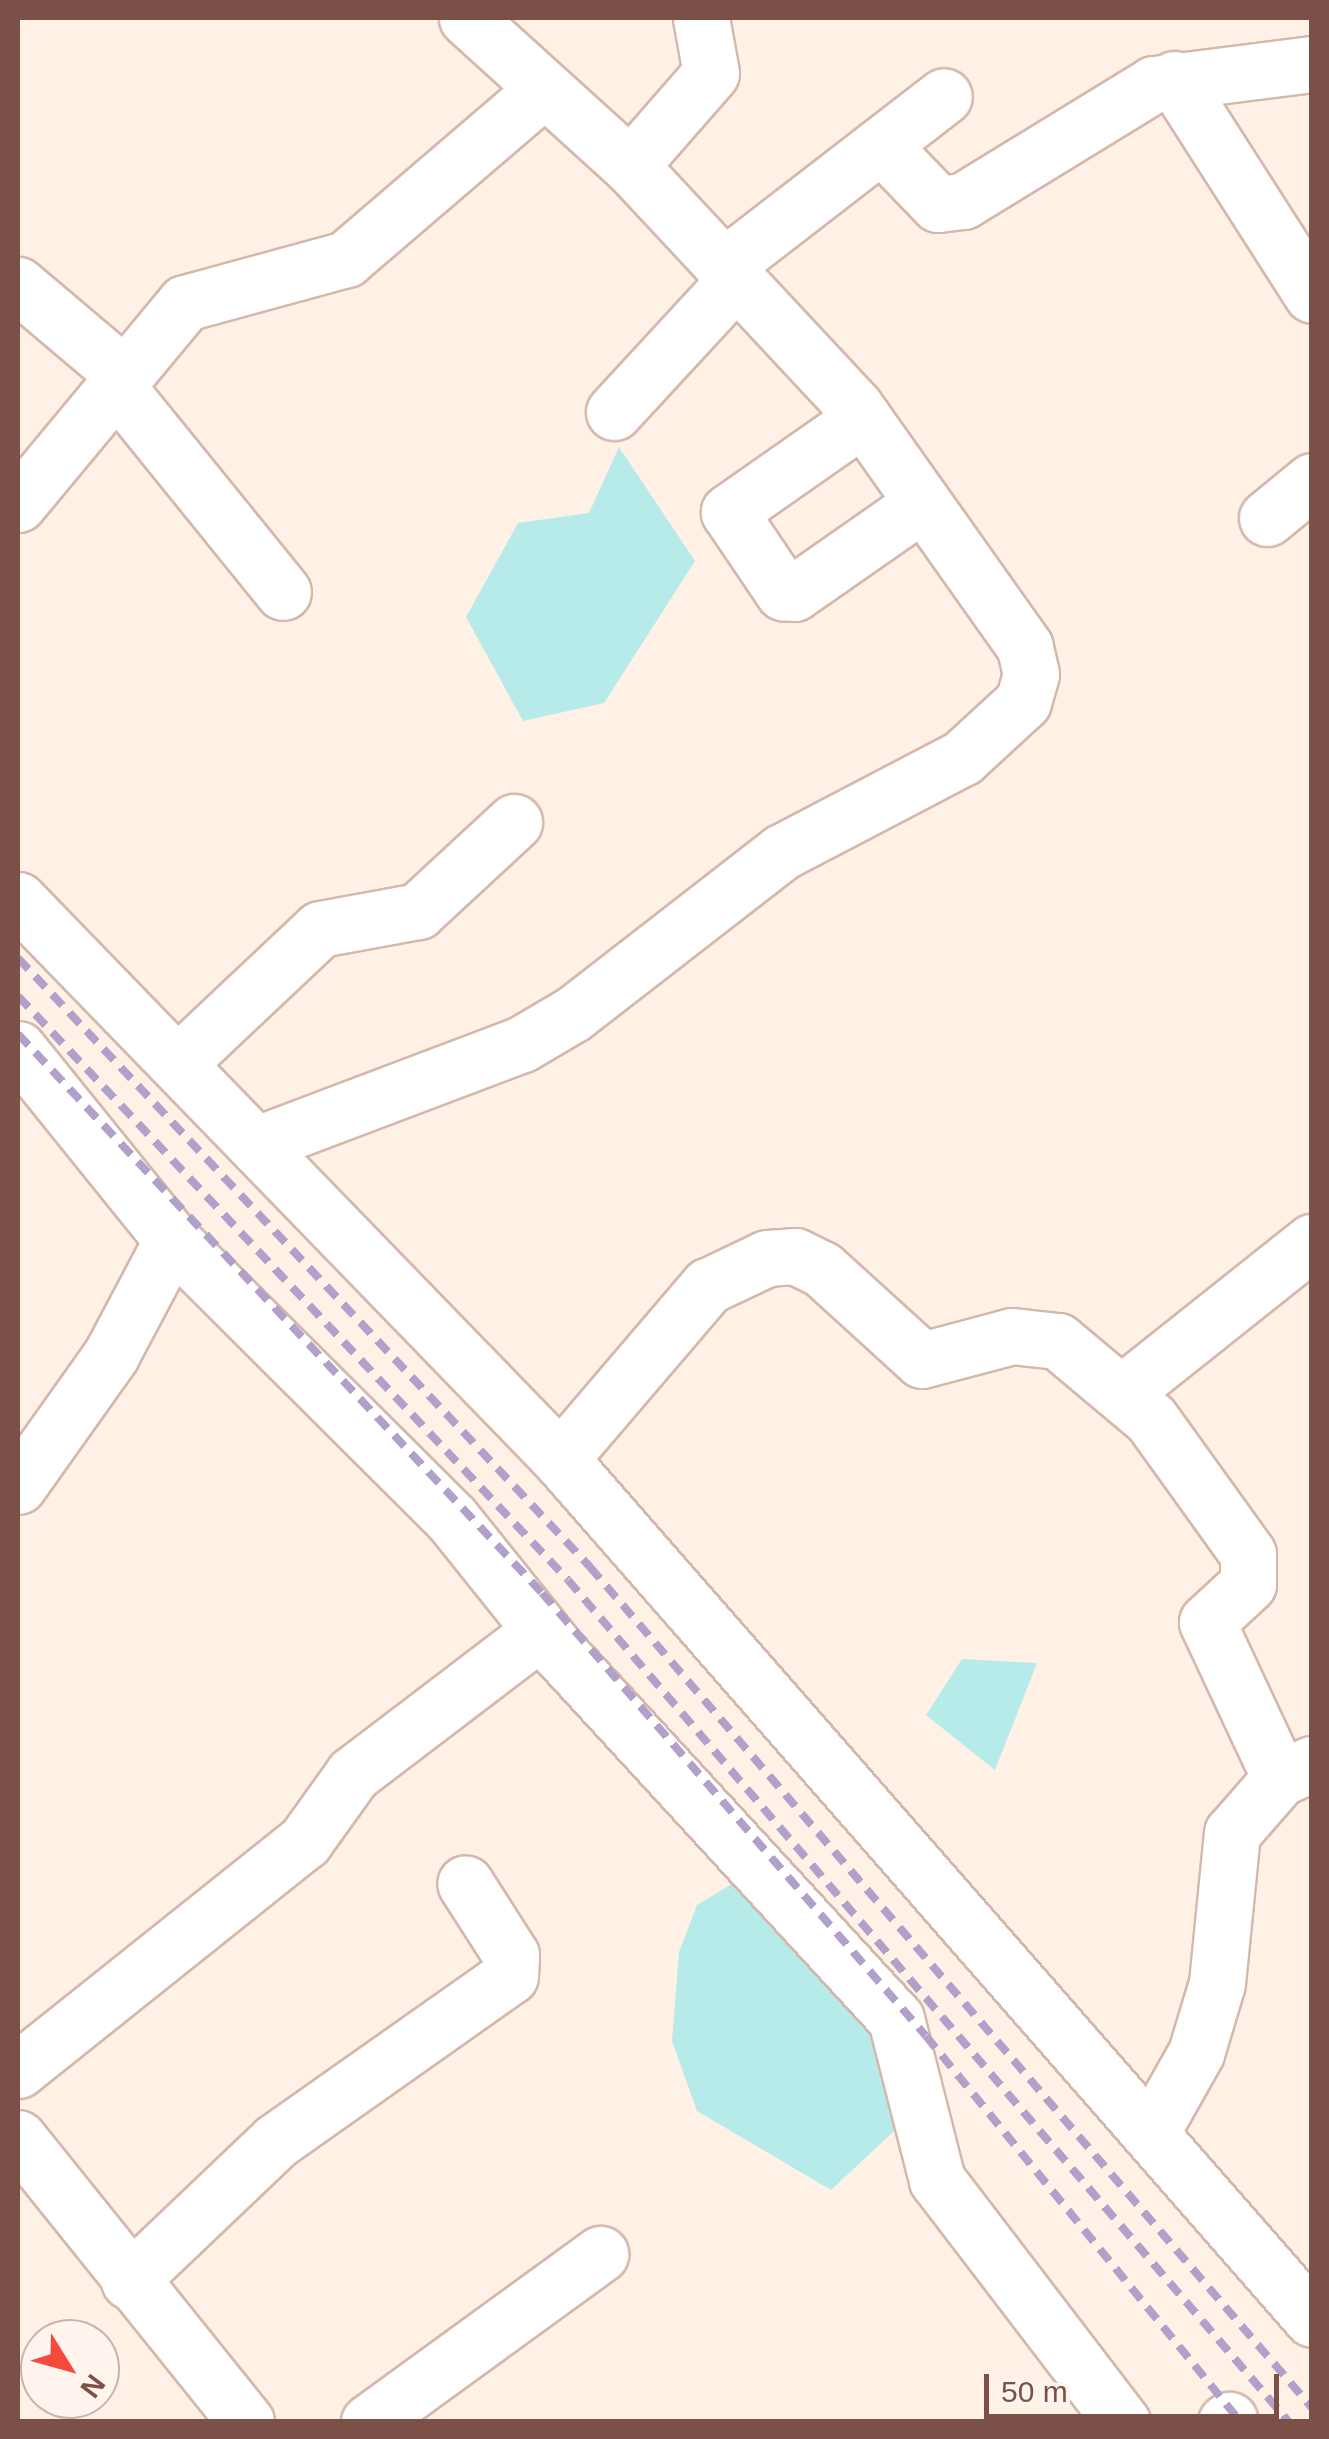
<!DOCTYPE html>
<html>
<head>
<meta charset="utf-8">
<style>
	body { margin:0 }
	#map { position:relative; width:1329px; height:2439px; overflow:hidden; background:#fff1e5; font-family:Arial,sans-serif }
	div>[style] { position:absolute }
	.water>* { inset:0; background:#b7ebea }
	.roads { filter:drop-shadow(2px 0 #d5b8ac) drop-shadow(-2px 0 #d5b8ac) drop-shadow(0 2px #d5b8ac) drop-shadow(0 -2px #d5b8ac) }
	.minor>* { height:55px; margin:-27.5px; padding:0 27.5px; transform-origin:27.5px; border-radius:27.5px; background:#fff }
	.rail>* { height:8px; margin-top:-4px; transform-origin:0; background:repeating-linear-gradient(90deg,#b1a1ca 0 15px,transparent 0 25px) }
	span { translate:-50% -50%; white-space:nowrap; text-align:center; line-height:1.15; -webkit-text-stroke:8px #fff5ee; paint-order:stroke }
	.frame { position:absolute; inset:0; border:20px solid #7b5147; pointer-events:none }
	.north { position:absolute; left:20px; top:2319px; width:100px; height:100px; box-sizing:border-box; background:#fff5ee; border:2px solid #cab3ab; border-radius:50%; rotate:127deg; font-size:28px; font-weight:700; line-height:40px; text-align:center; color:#7b5147 }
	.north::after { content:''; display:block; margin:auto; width:35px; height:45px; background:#f6493d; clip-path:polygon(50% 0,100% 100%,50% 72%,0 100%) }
	.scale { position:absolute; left:984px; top:2374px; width:295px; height:45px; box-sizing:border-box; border:5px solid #7b5147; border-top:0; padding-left:12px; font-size:30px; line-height:35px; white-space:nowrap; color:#7b5147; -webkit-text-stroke:8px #fff5ee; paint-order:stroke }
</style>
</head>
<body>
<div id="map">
	<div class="water">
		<i style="clip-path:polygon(619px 447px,695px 561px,604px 703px,523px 721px,466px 617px,518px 523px,589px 513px)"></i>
		<i style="clip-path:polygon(962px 1659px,1037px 1663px,995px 1770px,926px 1715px)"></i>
		<i style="clip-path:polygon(735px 1882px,874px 2019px,907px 2119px,831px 2190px,697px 2111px,672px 2041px,679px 1952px,697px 1905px)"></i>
	</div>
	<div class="roads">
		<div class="minor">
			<i style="left:1174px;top:79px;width:256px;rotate:57.4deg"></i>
			<i style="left:881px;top:145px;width:82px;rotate:46deg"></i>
			<i style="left:938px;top:204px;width:25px;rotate:-7deg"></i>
			<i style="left:963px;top:201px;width:224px;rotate:-31.5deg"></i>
			<i style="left:1154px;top:84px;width:159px;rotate:-7.2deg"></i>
			<i style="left:630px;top:166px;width:123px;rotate:-48.9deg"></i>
			<i style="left:711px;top:73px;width:56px;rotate:-100.3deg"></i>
			<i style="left:723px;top:267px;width:279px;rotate:-37.7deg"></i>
			<i style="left:18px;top:285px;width:135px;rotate:40.2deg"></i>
			<i style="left:113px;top:382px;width:270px;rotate:51deg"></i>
			<i style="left:614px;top:412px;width:180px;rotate:-47.3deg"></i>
			<i style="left:863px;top:418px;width:164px;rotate:145deg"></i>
			<i style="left:729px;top:512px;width:97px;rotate:56deg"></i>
			<i style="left:783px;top:592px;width:11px;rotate:5deg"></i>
			<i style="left:794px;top:593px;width:157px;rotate:-34.9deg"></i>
			<i style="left:18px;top:504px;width:261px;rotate:-50.3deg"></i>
			<i style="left:185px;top:303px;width:167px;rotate:-15.3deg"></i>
			<i style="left:346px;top:259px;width:255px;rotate:-40.6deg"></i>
			<i style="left:1267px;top:518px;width:58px;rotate:-39.4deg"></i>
			<i style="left:18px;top:900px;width:779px;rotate:45.88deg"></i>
			<i style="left:560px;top:1459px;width:1142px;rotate:48.83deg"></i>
			<i style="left:18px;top:1049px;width:245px;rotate:51.1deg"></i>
			<i style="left:172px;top:1240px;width:395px;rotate:44.9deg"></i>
			<i style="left:452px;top:1519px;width:166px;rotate:51.3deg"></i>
			<i style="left:556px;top:1649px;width:502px;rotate:47.42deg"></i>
			<i style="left:896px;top:2019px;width:166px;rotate:75.7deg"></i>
			<i style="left:937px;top:2180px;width:305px;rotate:52.6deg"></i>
			<i style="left:180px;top:1061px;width:192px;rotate:-43.3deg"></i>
			<i style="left:320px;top:929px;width:100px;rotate:-10.4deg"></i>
			<i style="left:418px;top:911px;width:131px;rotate:-42.8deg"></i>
			<i style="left:260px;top:1143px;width:280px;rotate:-20.7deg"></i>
			<i style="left:522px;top:1044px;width:59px;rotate:-30.5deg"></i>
			<i style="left:573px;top:1014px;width:264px;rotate:-37.8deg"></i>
			<i style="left:782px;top:852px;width:203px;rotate:-27.6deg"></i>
			<i style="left:962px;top:758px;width:83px;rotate:-42.6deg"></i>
			<i style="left:1023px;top:702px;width:29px;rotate:-74deg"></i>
			<i style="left:1031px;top:674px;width:28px;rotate:-103deg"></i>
			<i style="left:1025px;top:647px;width:294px;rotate:-125.3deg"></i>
			<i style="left:855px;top:407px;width:330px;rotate:-133deg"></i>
			<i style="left:630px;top:166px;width:220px;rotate:-137.8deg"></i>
			<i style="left:1122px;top:1393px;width:243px;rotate:-38.5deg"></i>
			<i style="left:560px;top:1459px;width:228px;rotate:-49.5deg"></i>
			<i style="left:708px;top:1286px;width:65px;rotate:-25.4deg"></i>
			<i style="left:767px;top:1258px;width:28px;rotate:-4deg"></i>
			<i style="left:795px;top:1256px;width:30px;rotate:26deg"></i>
			<i style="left:822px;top:1269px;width:135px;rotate:42.3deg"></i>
			<i style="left:922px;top:1360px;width:93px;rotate:-14.9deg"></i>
			<i style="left:1012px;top:1336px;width:46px;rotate:6.2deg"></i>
			<i style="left:1058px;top:1341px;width:121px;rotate:40deg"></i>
			<i style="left:1151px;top:1419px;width:166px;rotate:54.3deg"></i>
			<i style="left:1248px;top:1554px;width:30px;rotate:90deg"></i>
			<i style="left:1248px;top:1584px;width:56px;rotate:137.2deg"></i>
			<i style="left:1207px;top:1622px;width:172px;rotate:64.9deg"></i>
			<i style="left:18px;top:1486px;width:161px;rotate:-54.6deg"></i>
			<i style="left:111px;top:1355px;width:130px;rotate:-62.1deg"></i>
			<i style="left:18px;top:2070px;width:367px;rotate:-38.6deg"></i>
			<i style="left:305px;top:1841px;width:82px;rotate:-54.4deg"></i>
			<i style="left:353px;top:1774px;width:236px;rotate:-37.3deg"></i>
			<i style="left:1152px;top:2131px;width:90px;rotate:-60.6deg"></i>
			<i style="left:1196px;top:2053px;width:73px;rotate:-73.3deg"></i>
			<i style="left:1217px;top:1983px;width:151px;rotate:-84.3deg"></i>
			<i style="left:1232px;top:1833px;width:73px;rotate:-48.9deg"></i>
			<i style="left:1280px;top:1778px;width:35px;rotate:-24deg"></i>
			<i style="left:18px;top:2138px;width:364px;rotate:51.2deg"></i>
			<i style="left:129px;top:2281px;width:203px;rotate:-43.6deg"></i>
			<i style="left:276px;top:2141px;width:286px;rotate:-35.2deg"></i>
			<i style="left:510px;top:1976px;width:21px;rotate:-87deg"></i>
			<i style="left:511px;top:1955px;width:85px;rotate:-122.6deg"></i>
			<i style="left:369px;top:2422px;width:286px;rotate:-36deg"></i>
			<i style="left:1226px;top:2422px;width:4px;rotate:-34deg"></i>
		</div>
	</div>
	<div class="rail">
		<i style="left:18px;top:958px;width:836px;rotate:46.79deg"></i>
		<i style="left:590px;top:1567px;width:1108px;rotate:49.35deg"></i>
		<i style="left:18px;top:996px;width:802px;rotate:46.72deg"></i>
		<i style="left:568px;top:1580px;width:1109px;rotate:49.43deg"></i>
		<i style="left:18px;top:1034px;width:766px;rotate:46.85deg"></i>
		<i style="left:542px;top:1593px;width:586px;rotate:49.08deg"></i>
		<i style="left:926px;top:2036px;width:498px;rotate:50.8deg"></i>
	</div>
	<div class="frame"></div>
	<div class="north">N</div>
	<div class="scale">50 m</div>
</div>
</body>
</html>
